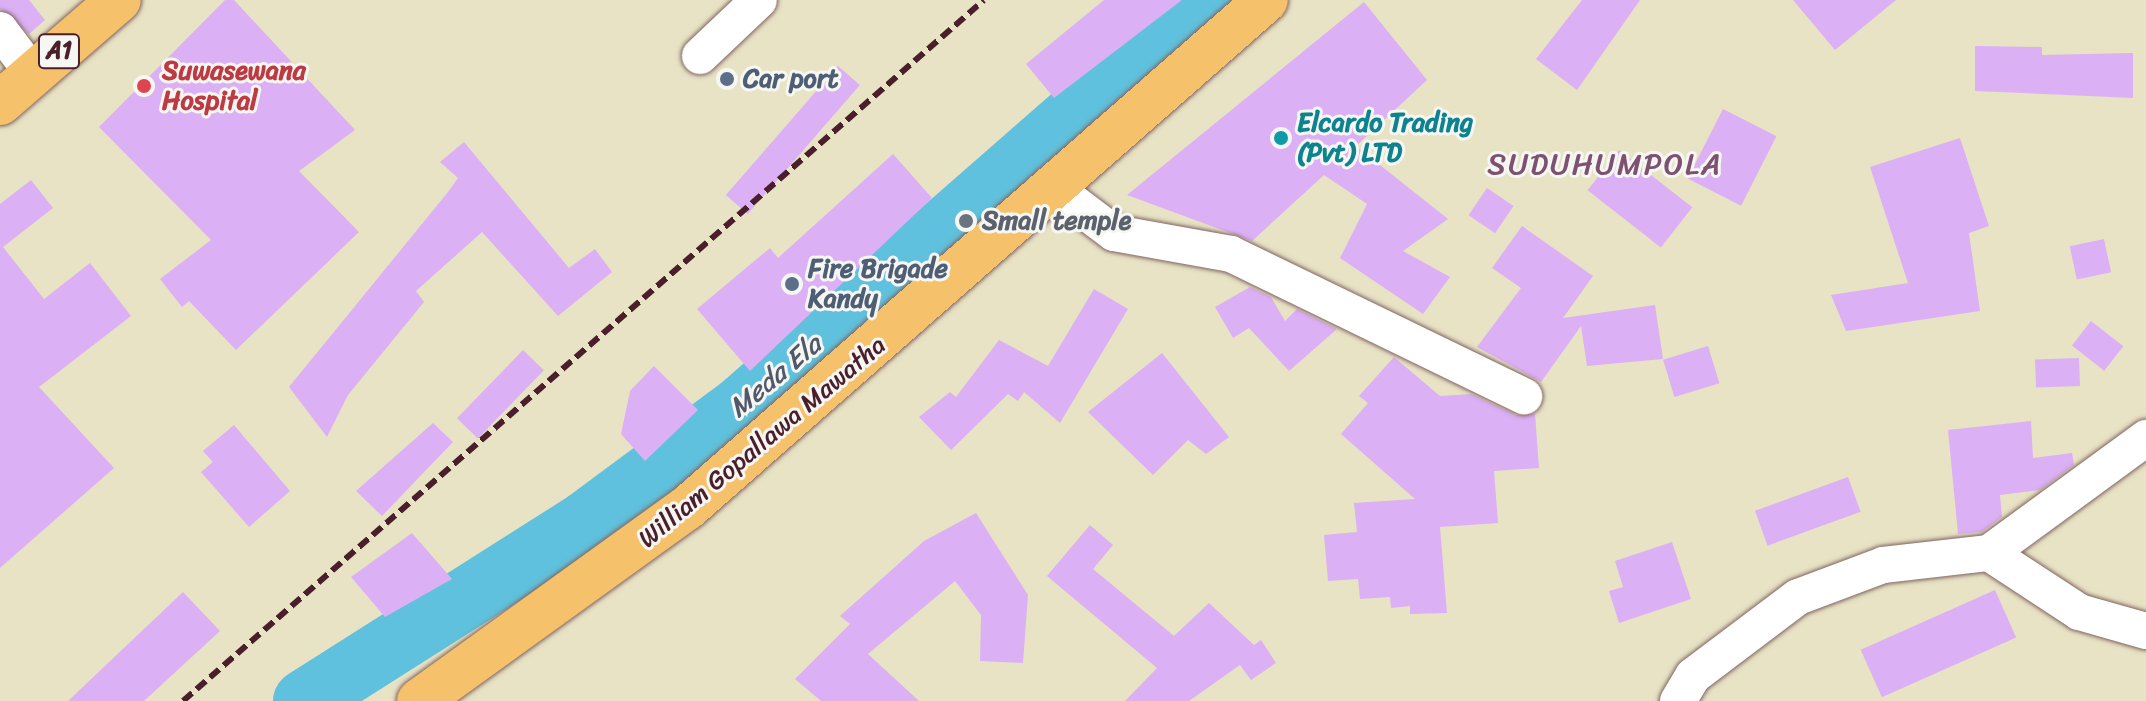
<!DOCTYPE html>
<style>
body{margin:0}
#map{position:relative;width:2146px;height:701px;overflow:hidden;background:#e8e3c5;font-family:Sriracha,sans-serif}
div>[style]{position:absolute}
[style*='--x']{left:calc(var(--x)*1px);top:calc(var(--y)*1px);width:calc(var(--w)*1px);rotate:calc(var(--a)*1deg)}
.river>*{height:62px;margin:-31px;padding:0 31px;transform-origin:31px;border-radius:31px;background:#5fc1dd}
.building>*{inset:0;background:#dbb0f4;transform-origin:0 0}
.roads{filter:drop-shadow(0 0 2px #816461) drop-shadow(0 0 2px #816461)}
.minor>*{height:36px;margin:-18px;padding:0 18px;transform-origin:18px;border-radius:18px;background:#fff}
.major>*{height:44px;margin:-22px;padding:0 22px;transform-origin:22px;border-radius:22px;background:#f5c16b}
.highway>*{height:44px;margin:-22px;padding:0 22px;transform-origin:22px;border-radius:22px;background:#f5c16b}
.rail>*{height:6px;margin-top:-3px;transform-origin:0;background:repeating-linear-gradient(90deg,#4a1f2b 0 12px,transparent 0 18px)}
.dots>*{width:22px;height:22px;translate:-50% -50%;box-sizing:border-box;border:4px solid #f6f6f2;border-radius:50%}
span{translate:-50% -50%;white-space:nowrap;text-align:center;line-height:1.15;-webkit-text-stroke:6px #f6f6f2;paint-order:stroke}
.shield-label span{padding:2px 6px;background:#f6f6f2;border:2px solid;border-radius:6px;-webkit-text-stroke-width:0}
.shield-label{font-size:24px;color:#4a1f2b;font-weight:700}
.health-label{font-size:26px;color:#be3a42;font-weight:700}
.left{translate:0 -50%;text-align:left}
.service-label{font-size:26px;color:#4e5e75;font-weight:700}
.culture-label{font-size:26px;color:#0d838f;font-weight:700}
.worship-label{font-size:26px;color:#5b616d;font-weight:700}
.street-label{font-size:26px;color:#4a1f2b}
.water-label{font-size:28px;color:#515869;font-style:italic}
.quarter-label{font-size:30px;color:#7d5271;letter-spacing:2px}
</style>
<div id="map">
<div class="river">
<i style="--x:304;--y:701;--w:334;--a:-32.4"></i>
<i style="--x:586;--y:522;--w:194;--a:-36.6"></i>
<i style="--x:742;--y:406;--w:617;--a:-41.19"></i>
</div>
<div class="building">
<i style="clip-path:polygon(0 0,29px 0,45px 20px,29px 34px,0 9px)"></i>
<i style="clip-path:polygon(225px 0,234px 0,355px 130px,299px 171px,359px 232px,236px 350px,189px 301px,182px 307px,160px 279px,211px 240px,99px 127px)"></i>
<i style="clip-path:polygon(1104px 0,1182px 0,1054px 98px,1026px 64px)"></i>
<i style="clip-path:polygon(1582px 0,1640px 0,1577px 90px,1536px 59px)"></i>
<i style="clip-path:polygon(1793px 0,1896px 0,1835px 50px)"></i>
<i style="clip-path:polygon(1364px 2px,1427px 80px,1356px 146px,1448px 219px,1403px 251px,1450px 277px,1423px 314px,1340px 258px,1367px 204px,1324px 175px,1252px 241px,1127px 195px)"></i>
<i style="clip-path:polygon(1975px 46px,2042px 47px,2042px 55px,2133px 53px,2133px 98px,1975px 91px)"></i>
<i style="left:838px;top:66px;width:29px;height:171px;rotate:41deg"></i>
<i style="left:1723px;top:109px;width:60px;height:78px;rotate:27deg"></i>
<i style="clip-path:polygon(1960px 138px,1989px 226px,1969px 233px,1980px 311px,1846px 331px,1831px 295px,1908px 283px,1870px 167px)"></i>
<i style="clip-path:polygon(464px 142px,569px 268px,595px 249px,612px 272px,558px 316px,482px 232px,416px 291px,424px 302px,348px 395px,327px 437px,289px 387px,448px 192px,458px 178px,440px 162px)"></i>
<i style="left:1619px;top:150px;width:93px;height:51px;rotate:38deg"></i>
<i style="clip-path:polygon(893px 154px,932px 198px,750px 371px,697px 309px,770px 248px,778px 258px)"></i>
<i style="clip-path:polygon(31px 180px,53px 208px,3px 247px,44px 299px,90px 263px,131px 316px,39px 387px,114px 468px,0 568px,0 204px)"></i>
<i style="left:1487px;top:188px;width:32px;height:33px;rotate:34deg"></i>
<i style="clip-path:polygon(1522px 226px,1593px 276px,1563px 318px,1655px 305px,1663px 359px,1587px 366px,1581px 326px,1541px 382px,1477px 347px,1521px 288px,1492px 268px)"></i>
<i style="left:2104px;top:239px;width:34px;height:35px;rotate:78deg"></i>
<i style="clip-path:polygon(1250px 287px,1271px 297px,1285px 321px,1297px 309px,1337px 329px,1289px 371px,1249px 328px,1233px 338px,1215px 307px)"></i>
<i style="clip-path:polygon(1094px 289px,1128px 309px,1060px 423px,1024px 392px,1018px 401px,1008px 394px,951px 450px,919px 417px,950px 392px,956px 397px,999px 340px,1048px 366px)"></i>
<i style="left:2091px;top:321px;width:41px;height:31px;rotate:38deg"></i>
<i style="left:1708px;top:346px;width:39px;height:47px;rotate:73deg"></i>
<i style="left:523px;top:350px;width:29px;height:95px;rotate:44deg"></i>
<i style="clip-path:polygon(1162px 353px,1229px 437px,1206px 454px,1188px 440px,1153px 475px,1088px 412px)"></i>
<i style="clip-path:polygon(1394px 357px,1440px 396px,1471px 394px,1516px 415px,1535px 414px,1539px 468px,1494px 471px,1498px 523px,1440px 527px,1447px 613px,1410px 614px,1410px 606px,1391px 608px,1390px 597px,1360px 599px,1358px 579px,1328px 581px,1324px 535px,1357px 532px,1354px 503px,1415px 499px,1341px 434px,1368px 403px,1359px 396px)"></i>
<i style="left:2079px;top:358px;width:28px;height:44px;rotate:88deg"></i>
<i style="clip-path:polygon(654px 366px,698px 410px,645px 461px,621px 434px,630px 391px)"></i>
<i style="clip-path:polygon(2031px 421px,2033px 458px,2072px 453px,2074px 465px,2040px 490px,2000px 495px,2002px 517px,1982px 532px,1958px 534px,1948px 430px)"></i>
<i style="clip-path:polygon(433px 423px,453px 442px,382px 516px,356px 491px)"></i>
<i style="clip-path:polygon(234px 425px,290px 491px,249px 527px,201px 472px,213px 462px,203px 451px)"></i>
<i style="left:1848px;top:477px;width:37px;height:99px;rotate:70deg"></i>
<i style="clip-path:polygon(976px 513px,1028px 595px,1023px 663px,980px 661px,981px 615px,955px 581px,868px 654px,919px 701px,821px 701px,795px 679px,850px 624px,840px 616px,924px 541px)"></i>
<i style="clip-path:polygon(1090px 525px,1113px 545px,1093px 569px,1174px 636px,1209px 603px,1254px 645px,1261px 640px,1276px 663px,1251px 680px,1240px 665px,1189px 701px,1125px 701px,1157px 668px,1047px 576px)"></i>
<i style="clip-path:polygon(412px 533px,452px 579px,385px 617px,351px 577px)"></i>
<i style="clip-path:polygon(1672px 542px,1691px 599px,1619px 623px,1609px 591px,1623px 587px,1615px 561px)"></i>
<i style="left:1995px;top:590px;width:52px;height:147px;rotate:66deg"></i>
<i style="clip-path:polygon(183px 592px,220px 631px,144px 701px,68px 701px)"></i>
</div>
<div class="roads">
<div class="minor">
<i style="--x:0;--y:30;--w:55;--a:53.1"></i>
<i style="--x:700;--y:56;--w:81;--a:-43.5"></i>
<i style="--x:1054;--y:188;--w:75;--a:36.9"></i>
<i style="--x:1114;--y:233;--w:119;--a:10.2"></i>
<i style="--x:1231;--y:254;--w:326;--a:25.9"></i>
<i style="--x:1989;--y:553;--w:108;--a:33.2"></i>
<i style="--x:2079;--y:612;--w:70;--a:15.8"></i>
<i style="--x:1678;--y:701;--w:29;--a:-59"></i>
<i style="--x:1693;--y:676;--w:131;--a:-37"></i>
<i style="--x:1798;--y:597;--w:91;--a:-20.6"></i>
<i style="--x:1883;--y:565;--w:107;--a:-6.5"></i>
<i style="--x:1989;--y:553;--w:195;--a:-36.2"></i>
</div>
<div class="major">
<i style="--x:419;--y:701;--w:330;--a:-35.8"></i>
<i style="--x:687;--y:508;--w:770;--a:-41.26"></i>
</div>
<div class="highway">
<i style="--x:0;--y:103;--w:157;--a:-40.9"></i>
</div>
</div>
<div class="rail">
<i style="--x:183;--y:701;--w:1064;--a:-41.19"></i>
</div>
<div class="dots">
<i style="left:727px;top:79px;background:#5c6f8a"></i>
<i style="left:144px;top:86px;background:#e0444e"></i>
<i style="left:1281px;top:138px;background:#0f9aa8"></i>
<i style="left:966px;top:221px;background:#6b7280"></i>
<i style="left:792px;top:284px;background:#5c6f8a"></i>
</div>
<div class="shield-label">
<span style="left:59px;top:51px">A1</span>
</div>
<div class="health-label">
<span class="left" style="left:162px;top:86px">Suwasewana<br>Hospital</span>
</div>
<div class="service-label">
<span class="left" style="left:743px;top:79px">Car port</span>
<span class="left" style="left:808px;top:284px">Fire Brigade<br>Kandy</span>
</div>
<div class="culture-label">
<span class="left" style="left:1297px;top:138px">Elcardo Trading<br>(Pvt) LTD</span>
</div>
<div class="worship-label">
<span class="left" style="left:982px;top:221px">Small temple</span>
</div>
<div class="street-label">
<span style="left:762px;top:442px;rotate:-40deg">William Gopallawa Mawatha</span>
</div>
<div class="water-label">
<span style="left:775px;top:376px;rotate:-40deg">Meda Ela</span>
</div>
<div class="quarter-label">
<span style="left:1605px;top:164px">SUDUHUMPOLA</span>
</div>
</div>
